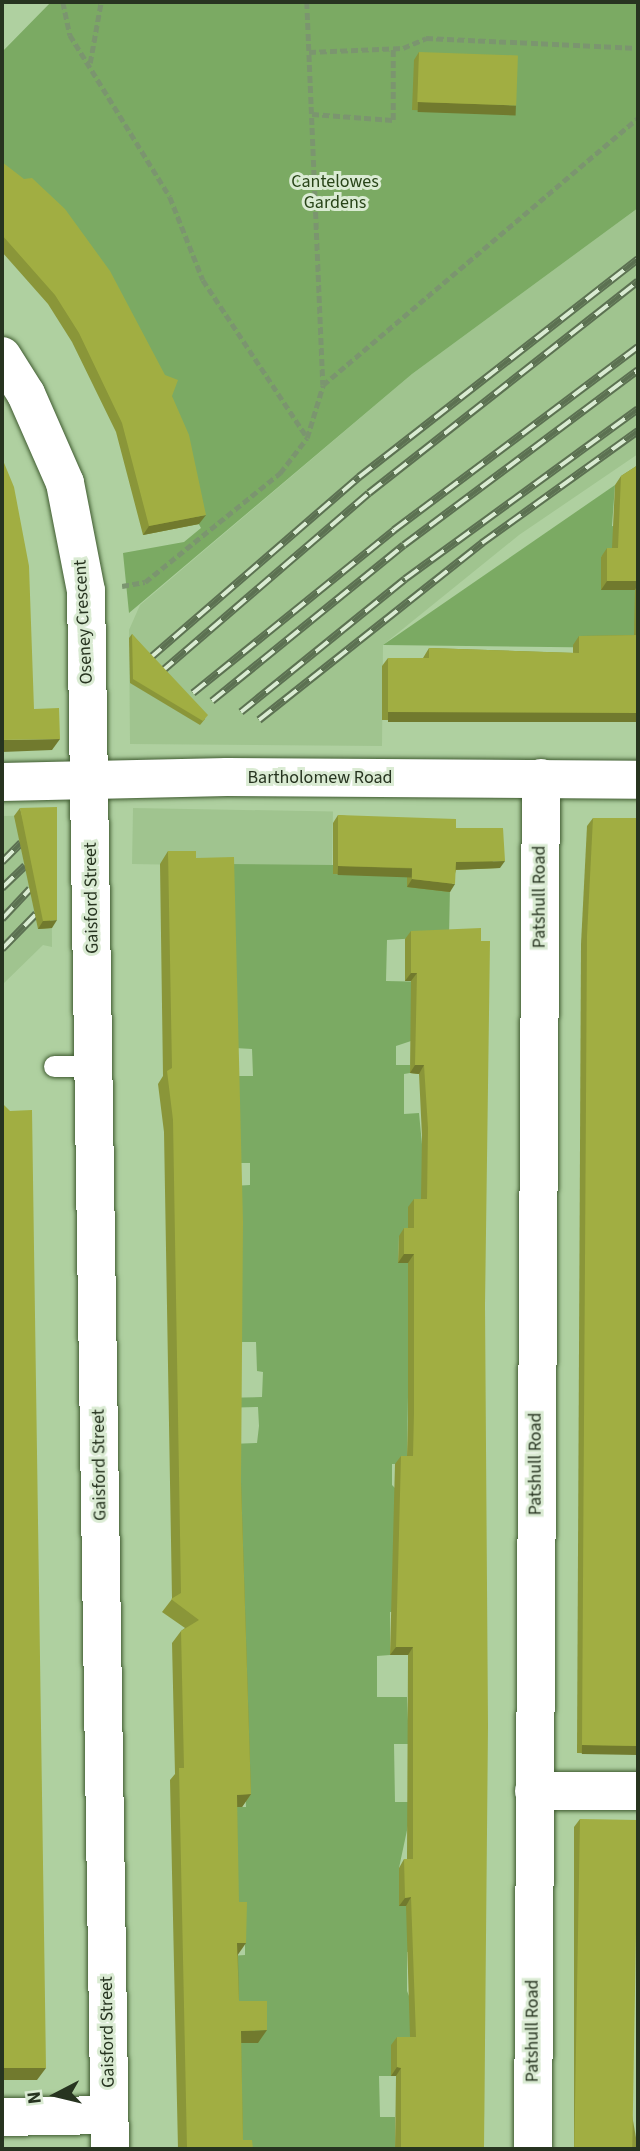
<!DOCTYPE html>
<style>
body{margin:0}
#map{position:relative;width:640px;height:2151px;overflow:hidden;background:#afd0a0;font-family:"Source Sans 3",sans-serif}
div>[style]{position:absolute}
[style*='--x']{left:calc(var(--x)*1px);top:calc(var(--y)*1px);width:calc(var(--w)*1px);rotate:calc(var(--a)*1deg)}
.built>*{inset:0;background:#a0c48f;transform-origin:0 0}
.green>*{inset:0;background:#7baa63}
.path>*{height:4.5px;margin-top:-2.25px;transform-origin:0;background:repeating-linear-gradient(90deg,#7b956f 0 7px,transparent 0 10.5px)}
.roads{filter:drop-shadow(0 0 2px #3f5b30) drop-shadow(0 0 2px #3f5b30)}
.lane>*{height:21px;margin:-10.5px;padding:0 10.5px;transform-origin:10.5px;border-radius:10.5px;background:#fff}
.street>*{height:38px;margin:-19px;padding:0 19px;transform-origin:19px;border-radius:19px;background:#fff}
.rail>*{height:8px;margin-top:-4px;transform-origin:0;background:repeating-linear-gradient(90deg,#daebd3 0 16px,#5c7152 0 32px);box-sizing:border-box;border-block:2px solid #5c7152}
.wall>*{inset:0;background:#8a9639}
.shaded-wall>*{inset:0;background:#717a2e;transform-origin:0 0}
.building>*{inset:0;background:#a1ae42;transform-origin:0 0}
span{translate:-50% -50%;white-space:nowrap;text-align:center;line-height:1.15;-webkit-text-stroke:6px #daebd3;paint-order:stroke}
.park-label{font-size:18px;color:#284418}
.street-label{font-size:18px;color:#273420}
.frame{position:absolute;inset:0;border:4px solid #273420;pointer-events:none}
.north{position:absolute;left:21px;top:2060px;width:70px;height:70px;-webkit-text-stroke:5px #daebd3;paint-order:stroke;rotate:263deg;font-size:19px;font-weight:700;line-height:28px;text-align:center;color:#273420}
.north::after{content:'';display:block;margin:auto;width:24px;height:32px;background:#273420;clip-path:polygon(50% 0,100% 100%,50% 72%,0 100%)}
</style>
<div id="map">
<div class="built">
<i style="clip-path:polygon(638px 208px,638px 454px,519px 535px,383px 645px,382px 746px,130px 744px,129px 630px,140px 605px,412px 374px)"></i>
<i style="left:133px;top:808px;width:200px;height:56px;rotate:1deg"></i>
<i style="clip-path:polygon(51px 815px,52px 947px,43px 945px,2px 985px,2px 816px)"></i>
</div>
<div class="green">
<i style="clip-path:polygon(51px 2px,638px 2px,638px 208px,412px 374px,129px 613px,123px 553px,184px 542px,201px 528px,2px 176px,2px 52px)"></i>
<i style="clip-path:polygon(615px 485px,612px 526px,638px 531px,601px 557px,601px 589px,638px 590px,633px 648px,383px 645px)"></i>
<i style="clip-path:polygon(225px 864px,333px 865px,333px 874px,407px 876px,407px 885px,450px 887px,449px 936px,387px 940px,386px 981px,431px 982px,411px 1041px,396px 1046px,396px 1065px,410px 1065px,410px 1073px,404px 1074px,404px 1114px,419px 1113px,428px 1207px,408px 1236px,399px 1236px,398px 1262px,410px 1263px,407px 1464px,392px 1464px,392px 1485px,397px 1490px,396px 1612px,390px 1612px,390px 1655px,377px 1656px,377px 1697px,407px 1697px,409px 1744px,394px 1744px,395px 1802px,410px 1802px,410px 1816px,399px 1868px,399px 1905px,422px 1905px,418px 1951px,407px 1952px,407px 1991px,429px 2046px,391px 2045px,391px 2076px,379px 2076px,380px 2117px,395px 2117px,395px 2149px,236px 2149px,229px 2043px,258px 2042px,230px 2014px,229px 1956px,245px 1955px,245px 1941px,235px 1941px,228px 1807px,246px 1807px,231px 1444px,257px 1443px,259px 1426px,258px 1407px,220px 1408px,219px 1398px,262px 1397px,263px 1372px,257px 1371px,256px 1342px,232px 1342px,232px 1186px,250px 1185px,250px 1163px,216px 1163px,227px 1076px,253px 1076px,252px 1049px,235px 1048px)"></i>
</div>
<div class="path">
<i style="--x:63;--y:2;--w:34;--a:78"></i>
<i style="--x:70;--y:35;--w:190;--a:58.3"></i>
<i style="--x:170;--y:197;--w:89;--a:68.3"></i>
<i style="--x:203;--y:280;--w:188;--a:56.5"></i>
<i style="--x:307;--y:2;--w:383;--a:87.6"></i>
<i style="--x:309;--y:52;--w:94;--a:-2.4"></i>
<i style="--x:403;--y:48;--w:25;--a:-23"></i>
<i style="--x:426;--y:38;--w:212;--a:2.7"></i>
<i style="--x:90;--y:63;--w:62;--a:-79.8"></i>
<i style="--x:312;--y:114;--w:81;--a:4.2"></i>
<i style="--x:393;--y:120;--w:72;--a:-90"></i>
<i style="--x:122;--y:586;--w:23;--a:-10"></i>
<i style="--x:145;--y:582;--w:174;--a:-38.9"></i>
<i style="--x:280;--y:473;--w:44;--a:-52.4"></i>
<i style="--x:307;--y:438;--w:55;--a:-73.2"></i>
<i style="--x:323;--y:385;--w:413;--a:-40.3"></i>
</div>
<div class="roads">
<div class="lane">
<i style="--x:54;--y:1066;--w:40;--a:0"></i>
</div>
<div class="street">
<i style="--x:2;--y:356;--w:45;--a:57.7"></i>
<i style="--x:26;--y:394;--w:97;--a:66.3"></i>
<i style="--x:65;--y:483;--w:110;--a:79"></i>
<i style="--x:86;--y:591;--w:1558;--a:89.12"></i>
<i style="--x:2;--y:782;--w:225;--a:-1.3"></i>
<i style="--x:227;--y:777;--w:411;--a:0.4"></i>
<i style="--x:534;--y:1791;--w:104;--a:0"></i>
<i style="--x:2;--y:2117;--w:107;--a:-1.1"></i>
<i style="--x:533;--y:2149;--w:1371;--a:-89.67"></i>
</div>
</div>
<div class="rail">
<i style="--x:149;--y:659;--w:278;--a:-40.9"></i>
<i style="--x:359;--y:477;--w:354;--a:-38"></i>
<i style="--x:161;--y:672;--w:274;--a:-40.7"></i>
<i style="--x:369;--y:493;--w:342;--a:-38.2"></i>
<i style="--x:193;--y:693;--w:259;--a:-39"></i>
<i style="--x:394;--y:530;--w:305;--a:-36.9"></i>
<i style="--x:212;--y:701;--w:247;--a:-39.1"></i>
<i style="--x:404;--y:545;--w:292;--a:-36.8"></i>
<i style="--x:241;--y:712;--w:211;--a:-39"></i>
<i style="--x:405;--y:579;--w:288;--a:-36.1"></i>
<i style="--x:259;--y:720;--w:285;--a:-38.4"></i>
<i style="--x:482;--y:543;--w:192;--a:-35.7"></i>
<i style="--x:2;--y:862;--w:27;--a:-45"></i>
<i style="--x:2;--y:888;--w:32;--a:-44"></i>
<i style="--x:2;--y:919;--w:41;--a:-47"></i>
<i style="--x:2;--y:949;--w:49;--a:-45.8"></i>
</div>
<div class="wall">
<i style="clip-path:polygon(419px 52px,511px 114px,412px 110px,414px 60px)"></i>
<i style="clip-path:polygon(2px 162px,172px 396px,199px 524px,143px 535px,116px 432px,72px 342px,48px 304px,2px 252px)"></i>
<i style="clip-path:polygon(638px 465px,638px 722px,382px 720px,382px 666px,388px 658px,423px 658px,429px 648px,573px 653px,573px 645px,579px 636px,634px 635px,635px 590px,601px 590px,601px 557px,607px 548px,612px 548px,615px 485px,621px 476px)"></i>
<i style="clip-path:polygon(132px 634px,205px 719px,200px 725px,130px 683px,129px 638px)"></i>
<i style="clip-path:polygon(20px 808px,52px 928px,38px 929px,14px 816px)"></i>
<i style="clip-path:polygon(338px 815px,456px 828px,500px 868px,456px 870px,450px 892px,407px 887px,407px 876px,333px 874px,333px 823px)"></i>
<i style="clip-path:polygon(593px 818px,638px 818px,638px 1754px,577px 1753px,581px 944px,587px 826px)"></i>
<i style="clip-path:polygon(168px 851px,241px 1482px,251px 1794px,242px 1807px,237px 1807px,238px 1955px,239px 2001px,258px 2043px,241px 2043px,243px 2140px,253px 2149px,178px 2149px,170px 1780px,175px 1774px,172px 1643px,181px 1631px,185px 1628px,162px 1612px,172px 1599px,164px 1132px,158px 1084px,163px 1076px,160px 864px)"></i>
<i style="clip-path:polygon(411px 931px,485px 1305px,484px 2149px,395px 2149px,396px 2076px,391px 2076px,391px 2045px,397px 2037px,410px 2037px,406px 1906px,399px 1906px,399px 1868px,404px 1859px,407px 1859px,408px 1655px,390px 1655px,395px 1464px,401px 1456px,407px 1456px,408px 1421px,408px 1263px,398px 1263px,399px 1236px,404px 1228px,408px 1228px,408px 1207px,414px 1199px,421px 1199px,422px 1136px,419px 1074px,410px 1073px,411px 981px,405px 981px,405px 939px)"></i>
<i style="clip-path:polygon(2px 1103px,37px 2080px,2px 2080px)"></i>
<i style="clip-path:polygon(580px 1819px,638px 2149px,574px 2149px,574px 1827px)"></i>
</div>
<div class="shaded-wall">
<i style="left:418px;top:102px;width:98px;height:10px;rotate:2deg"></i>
<i style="clip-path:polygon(206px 515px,199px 524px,143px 535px,149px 526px)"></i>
<i style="clip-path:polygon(607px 581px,638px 581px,638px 584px,635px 590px,601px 590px)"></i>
<i style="left:388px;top:712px;width:250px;height:10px"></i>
<i style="clip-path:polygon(60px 739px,52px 750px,2px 752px,2px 740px)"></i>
<i style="clip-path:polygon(505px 861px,500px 868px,450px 870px,456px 862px)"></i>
<i style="left:338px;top:866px;width:74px;height:9px;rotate:2deg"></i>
<i style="clip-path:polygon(412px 879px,455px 884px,450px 892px,407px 887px)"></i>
<i style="clip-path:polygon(57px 920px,52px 928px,38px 929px,43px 921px)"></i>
<i style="clip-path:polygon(411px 973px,417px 973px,411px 981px,405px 981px)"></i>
<i style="clip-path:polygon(415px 1065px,424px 1065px,419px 1074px,410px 1073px)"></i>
<i style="clip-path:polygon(404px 1254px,414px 1254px,408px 1263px,398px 1263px)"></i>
<i style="clip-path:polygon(396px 1647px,413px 1647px,408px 1655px,390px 1655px)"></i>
<i style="left:582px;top:1745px;width:56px;height:9px;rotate:1deg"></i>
<i style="clip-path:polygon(251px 1794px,242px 1807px,228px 1807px,237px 1795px)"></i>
<i style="clip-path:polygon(411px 1897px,406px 1906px,399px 1906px,405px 1898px)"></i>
<i style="clip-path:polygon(237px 1943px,246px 1943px,237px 1956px)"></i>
<i style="clip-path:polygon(267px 2030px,258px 2043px,232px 2043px,241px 2031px)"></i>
<i style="clip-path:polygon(397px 2067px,401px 2068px,396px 2076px,391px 2076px)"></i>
<i style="clip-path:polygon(4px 2068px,46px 2068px,37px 2080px,2px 2080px,2px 2071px)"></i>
</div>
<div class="building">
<i style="left:419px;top:52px;width:99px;height:50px;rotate:2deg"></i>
<i style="clip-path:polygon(2px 162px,24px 179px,32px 178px,65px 209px,110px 271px,165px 375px,178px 380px,172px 396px,189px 435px,206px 515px,149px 526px,122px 423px,79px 333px,55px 295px,2px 235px)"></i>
<i style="clip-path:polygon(2px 458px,14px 487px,29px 566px,34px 709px,59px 708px,60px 739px,2px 740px)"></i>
<i style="clip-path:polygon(638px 465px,638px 581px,607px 581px,607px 548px,618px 548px,621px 476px)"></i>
<i style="clip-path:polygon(132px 634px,208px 715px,203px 721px,133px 679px)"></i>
<i style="clip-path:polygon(638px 635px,638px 713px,388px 712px,388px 658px,429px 658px,429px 648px,579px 653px,579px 636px)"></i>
<i style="clip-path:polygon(57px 807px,57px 920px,43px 921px,20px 808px)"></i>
<i style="clip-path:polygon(338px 815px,456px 819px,456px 828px,503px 828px,505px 861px,456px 862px,455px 884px,412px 879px,412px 868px,338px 866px)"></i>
<i style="clip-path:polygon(593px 818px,638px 818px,638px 1746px,582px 1745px,587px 936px)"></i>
<i style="clip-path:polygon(168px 851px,196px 851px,196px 858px,234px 857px,243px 1222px,241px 1482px,251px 1794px,237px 1795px,239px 1902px,247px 1902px,246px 1943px,237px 1943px,239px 2001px,267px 2001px,267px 2030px,241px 2031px,243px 2140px,252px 2140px,253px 2149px,187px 2149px,179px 1768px,184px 1768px,181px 1631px,199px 1620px,171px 1599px,181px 1593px,173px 1120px,167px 1071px,172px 1068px)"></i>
<i style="clip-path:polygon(481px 928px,481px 941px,490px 941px,485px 1305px,488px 1726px,484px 2149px,401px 2149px,401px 2068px,397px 2067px,397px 2037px,416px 2037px,411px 1897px,405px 1898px,404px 1859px,413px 1859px,413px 1647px,396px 1647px,401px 1456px,413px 1456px,414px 1412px,414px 1254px,404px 1254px,404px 1228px,414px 1228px,414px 1199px,427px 1199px,428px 1128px,424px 1065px,415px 1065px,417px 973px,411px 973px,411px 931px)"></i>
<i style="clip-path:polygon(2px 1103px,10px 1111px,32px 1110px,46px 2068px,4px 2068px,3px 2047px,2px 2047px)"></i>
<i style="left:580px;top:1819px;width:58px;height:330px;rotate:1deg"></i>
</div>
<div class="park-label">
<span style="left:335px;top:193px">Cantelowes<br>Gardens</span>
</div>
<div class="street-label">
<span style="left:84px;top:622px;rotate:-93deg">Oseney Crescent</span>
<span style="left:320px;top:778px">Bartholomew Road</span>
<span style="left:540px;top:897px;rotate:-90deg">Patshull Road</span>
<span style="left:92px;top:898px;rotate:-91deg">Gaisford Street</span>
<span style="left:536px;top:1464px;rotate:-90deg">Patshull Road</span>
<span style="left:100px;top:1465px;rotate:-91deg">Gaisford Street</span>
<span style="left:533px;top:2031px;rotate:-90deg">Patshull Road</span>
<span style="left:108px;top:2032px;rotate:-91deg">Gaisford Street</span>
</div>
<div class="frame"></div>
<div class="north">N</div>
</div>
